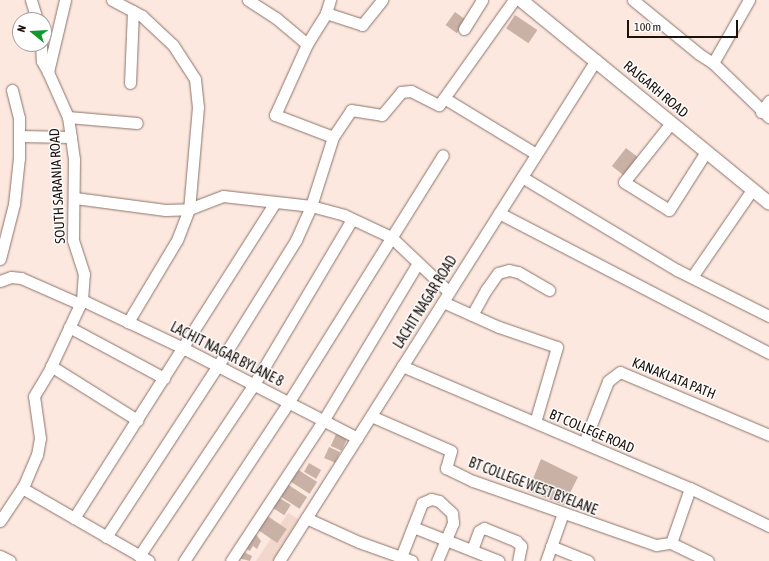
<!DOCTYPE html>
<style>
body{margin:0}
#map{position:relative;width:769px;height:561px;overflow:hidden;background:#fde8df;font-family:"Asap Condensed",sans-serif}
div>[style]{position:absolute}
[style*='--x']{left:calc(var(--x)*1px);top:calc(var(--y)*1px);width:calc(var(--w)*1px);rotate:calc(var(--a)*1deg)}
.built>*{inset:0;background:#f2d8cc}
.building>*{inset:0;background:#cab1a6;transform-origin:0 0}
.roads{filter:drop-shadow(0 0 1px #8b746a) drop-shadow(0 0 1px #8b746a)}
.minor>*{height:11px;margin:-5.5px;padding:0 5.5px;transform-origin:5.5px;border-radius:5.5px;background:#fff}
.major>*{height:13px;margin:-6.5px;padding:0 6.5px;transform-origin:6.5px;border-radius:6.5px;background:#fff}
span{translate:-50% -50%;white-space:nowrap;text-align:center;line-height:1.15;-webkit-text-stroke:3px #fff;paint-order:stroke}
.street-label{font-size:14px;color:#1b120e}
.north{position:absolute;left:12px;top:12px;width:40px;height:40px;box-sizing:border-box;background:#fff;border:1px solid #a4a09f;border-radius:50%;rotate:288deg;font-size:11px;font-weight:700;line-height:16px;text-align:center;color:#1b120e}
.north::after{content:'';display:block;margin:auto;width:14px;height:18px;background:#0f982e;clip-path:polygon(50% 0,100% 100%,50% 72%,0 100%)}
.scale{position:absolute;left:627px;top:20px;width:111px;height:18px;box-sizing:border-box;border:2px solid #1b120e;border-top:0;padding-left:5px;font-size:12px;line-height:14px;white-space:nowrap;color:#1b120e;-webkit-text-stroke:3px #fff;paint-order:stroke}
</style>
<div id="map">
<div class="built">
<i style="clip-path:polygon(288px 513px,300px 520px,274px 561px,256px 561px)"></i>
</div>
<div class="building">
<i style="left:455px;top:12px;width:14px;height:16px;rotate:36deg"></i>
<i style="left:515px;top:15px;width:27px;height:16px;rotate:34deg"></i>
<i style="left:626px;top:148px;width:16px;height:23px;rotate:38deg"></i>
<i style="left:336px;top:434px;width:12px;height:13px;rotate:24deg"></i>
<i style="left:329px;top:447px;width:12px;height:12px;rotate:24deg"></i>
<i style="clip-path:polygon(541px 459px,578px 477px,564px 505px,528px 491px)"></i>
<i style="left:309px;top:463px;width:14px;height:10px;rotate:30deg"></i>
<i style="left:297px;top:469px;width:24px;height:14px;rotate:33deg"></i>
<i style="left:287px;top:484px;width:24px;height:14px;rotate:33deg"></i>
<i style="left:278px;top:497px;width:15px;height:12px;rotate:32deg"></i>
<i style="left:266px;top:515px;width:25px;height:17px;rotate:34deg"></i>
<i style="clip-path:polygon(255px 533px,261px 541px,257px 549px,253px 546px,250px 551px,245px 548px)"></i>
<i style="clip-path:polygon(242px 551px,252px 556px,250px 561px,238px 558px)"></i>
</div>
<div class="roads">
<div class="minor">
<i style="--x:31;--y:0;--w:21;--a:73"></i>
<i style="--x:112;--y:0;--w:34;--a:28"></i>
<i style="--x:142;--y:16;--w:42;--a:43.1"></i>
<i style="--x:173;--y:45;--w:40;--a:57.1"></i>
<i style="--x:195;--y:79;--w:28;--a:84"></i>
<i style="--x:198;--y:107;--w:102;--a:95"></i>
<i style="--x:189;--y:209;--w:33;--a:111"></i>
<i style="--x:177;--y:240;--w:96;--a:120.9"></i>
<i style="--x:248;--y:0;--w:33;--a:33"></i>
<i style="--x:276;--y:18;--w:40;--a:40"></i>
<i style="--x:633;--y:0;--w:85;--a:39.3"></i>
<i style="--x:699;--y:54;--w:17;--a:33"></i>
<i style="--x:713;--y:63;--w:78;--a:44"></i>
<i style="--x:326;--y:13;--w:14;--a:-73"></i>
<i style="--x:464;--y:29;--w:34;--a:-58"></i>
<i style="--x:41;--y:44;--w:17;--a:87"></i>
<i style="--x:42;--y:61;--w:13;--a:61"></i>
<i style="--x:713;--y:63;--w:73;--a:-60.3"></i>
<i style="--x:130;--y:83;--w:72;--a:-87.6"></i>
<i style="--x:444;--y:98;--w:108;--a:31.3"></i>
<i style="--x:761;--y:112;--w:14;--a:-54"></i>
<i style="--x:68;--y:117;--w:69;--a:5"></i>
<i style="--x:671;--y:123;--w:75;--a:128.5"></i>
<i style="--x:624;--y:182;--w:53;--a:31.9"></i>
<i style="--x:669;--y:210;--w:69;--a:-57.5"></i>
<i style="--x:20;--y:136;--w:51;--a:1.1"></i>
<i style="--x:333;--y:137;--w:32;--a:-56"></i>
<i style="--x:351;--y:110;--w:31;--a:9"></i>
<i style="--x:382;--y:115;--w:30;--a:-50"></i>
<i style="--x:401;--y:92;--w:10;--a:-6"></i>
<i style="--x:411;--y:91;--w:31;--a:27"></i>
<i style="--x:439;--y:105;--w:129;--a:-54.5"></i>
<i style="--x:522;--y:177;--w:181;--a:31"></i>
<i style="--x:677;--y:270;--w:103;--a:26.6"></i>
<i style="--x:75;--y:198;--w:91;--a:7.6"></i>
<i style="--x:165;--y:210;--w:24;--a:-2"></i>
<i style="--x:189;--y:209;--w:36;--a:-21"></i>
<i style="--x:223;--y:196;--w:89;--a:6.5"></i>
<i style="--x:311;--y:206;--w:72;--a:-72.3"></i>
<i style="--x:333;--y:137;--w:62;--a:-159.2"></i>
<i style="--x:275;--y:115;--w:78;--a:-65.7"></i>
<i style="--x:307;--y:44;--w:36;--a:-58"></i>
<i style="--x:326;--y:13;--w:38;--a:18"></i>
<i style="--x:362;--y:25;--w:32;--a:-51"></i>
<i style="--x:499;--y:213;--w:304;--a:27.4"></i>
<i style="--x:0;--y:259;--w:57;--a:-75.7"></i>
<i style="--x:14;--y:204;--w:46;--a:-83.8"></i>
<i style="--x:19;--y:158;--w:40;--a:-90"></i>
<i style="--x:19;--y:118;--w:29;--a:-104"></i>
<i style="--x:692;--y:277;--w:106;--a:-55.4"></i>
<i style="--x:0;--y:281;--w:12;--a:-20"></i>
<i style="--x:11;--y:277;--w:10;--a:6"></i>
<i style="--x:21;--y:278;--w:64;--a:23.8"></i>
<i style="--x:82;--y:300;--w:112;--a:25.4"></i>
<i style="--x:183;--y:348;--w:196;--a:27.3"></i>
<i style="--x:443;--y:302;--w:61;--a:24.1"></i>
<i style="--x:499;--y:327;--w:61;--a:19"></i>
<i style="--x:557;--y:347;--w:78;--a:106.3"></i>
<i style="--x:472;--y:315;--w:29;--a:-61"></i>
<i style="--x:486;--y:290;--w:21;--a:-55"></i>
<i style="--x:498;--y:273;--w:11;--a:-15"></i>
<i style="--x:509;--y:270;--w:9;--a:13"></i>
<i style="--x:518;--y:272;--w:36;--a:30"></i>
<i style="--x:69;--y:327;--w:108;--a:28.2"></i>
<i style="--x:51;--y:366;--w:102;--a:32.1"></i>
<i style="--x:402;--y:366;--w:313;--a:23"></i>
<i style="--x:690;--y:488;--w:88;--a:25.7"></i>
<i style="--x:371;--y:416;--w:87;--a:23.6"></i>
<i style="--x:451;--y:451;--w:18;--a:106"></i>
<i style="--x:446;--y:468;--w:30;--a:26"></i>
<i style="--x:473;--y:481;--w:194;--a:19.3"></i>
<i style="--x:656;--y:545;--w:15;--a:-8"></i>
<i style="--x:671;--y:543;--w:41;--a:25.9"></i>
<i style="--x:584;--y:443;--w:66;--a:-68.8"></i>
<i style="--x:608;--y:381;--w:15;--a:-37"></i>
<i style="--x:620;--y:372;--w:162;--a:22.9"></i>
<i style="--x:22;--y:488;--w:146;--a:29.9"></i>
<i style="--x:74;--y:518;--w:374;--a:-57.5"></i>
<i style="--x:306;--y:518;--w:58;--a:24.4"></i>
<i style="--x:359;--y:542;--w:56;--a:19.7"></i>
<i style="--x:0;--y:521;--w:43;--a:-56.3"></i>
<i style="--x:24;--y:485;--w:33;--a:-67"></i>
<i style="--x:37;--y:455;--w:17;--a:-80"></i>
<i style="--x:40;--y:438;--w:42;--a:-98.1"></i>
<i style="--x:34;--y:396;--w:27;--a:-59"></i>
<i style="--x:48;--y:373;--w:81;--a:-65"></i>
<i style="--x:82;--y:300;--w:26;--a:-86"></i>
<i style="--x:84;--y:274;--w:36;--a:-108"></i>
<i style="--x:73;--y:240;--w:81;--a:-89.3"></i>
<i style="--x:74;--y:159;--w:42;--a:-98.1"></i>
<i style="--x:68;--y:117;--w:49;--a:-114"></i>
<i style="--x:48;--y:72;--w:74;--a:-76.7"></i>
<i style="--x:413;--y:527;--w:92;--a:21.6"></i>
<i style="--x:106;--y:537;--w:203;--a:-56.9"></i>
<i style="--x:217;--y:367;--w:150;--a:-58.1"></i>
<i style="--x:296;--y:240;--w:37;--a:-66"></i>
<i style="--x:311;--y:206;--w:34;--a:15"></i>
<i style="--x:344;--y:215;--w:52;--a:25.1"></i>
<i style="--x:391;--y:237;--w:80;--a:43.5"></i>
<i style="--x:671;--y:543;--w:58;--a:-70.9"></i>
<i style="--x:551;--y:546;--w:40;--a:22"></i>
<i style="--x:472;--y:550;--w:20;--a:-70"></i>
<i style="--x:479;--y:531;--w:6;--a:-31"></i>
<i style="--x:484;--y:528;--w:35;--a:22"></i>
<i style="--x:516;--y:541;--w:7;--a:45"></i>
<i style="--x:521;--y:546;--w:15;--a:101"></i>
<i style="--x:0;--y:556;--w:11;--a:27"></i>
<i style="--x:139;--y:556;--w:205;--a:-56.2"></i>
<i style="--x:253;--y:386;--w:194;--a:-59.3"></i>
<i style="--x:401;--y:557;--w:58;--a:-68.7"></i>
<i style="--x:422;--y:503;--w:10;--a:-24"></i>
<i style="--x:431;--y:499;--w:8;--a:14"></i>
<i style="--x:439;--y:501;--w:18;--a:43"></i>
<i style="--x:452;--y:513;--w:10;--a:84"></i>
<i style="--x:453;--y:523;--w:41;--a:112.8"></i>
<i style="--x:184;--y:561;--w:189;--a:-56.6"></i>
<i style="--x:288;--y:403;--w:292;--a:-58"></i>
<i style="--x:231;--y:561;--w:168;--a:-56.7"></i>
<i style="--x:323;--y:421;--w:184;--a:-59"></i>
<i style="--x:279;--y:561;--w:593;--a:-57.68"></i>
<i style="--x:546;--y:561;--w:51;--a:-70.5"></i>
</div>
<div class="major">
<i style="--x:521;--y:0;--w:320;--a:39.3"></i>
</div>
</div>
<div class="street-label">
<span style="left:656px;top:89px;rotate:40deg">RAJGARH ROAD</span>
<span style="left:57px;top:186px;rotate:-93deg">SOUTH SARANIA ROAD</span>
<span style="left:425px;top:302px;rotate:-58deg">LACHIT NAGAR ROAD</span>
<span style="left:227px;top:354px;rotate:27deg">LACHIT NAGAR BYLANE 8</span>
<span style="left:674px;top:378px;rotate:22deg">KANAKLATA PATH</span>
<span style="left:592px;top:431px;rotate:23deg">BT COLLEGE ROAD</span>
<span style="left:533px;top:486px;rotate:21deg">BT COLLEGE WEST BYELANE</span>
</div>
<div class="north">N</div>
<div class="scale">100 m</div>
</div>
